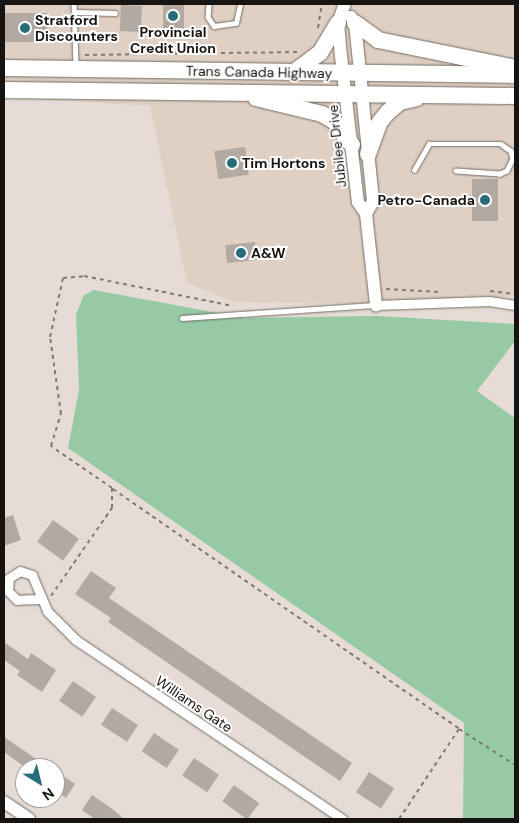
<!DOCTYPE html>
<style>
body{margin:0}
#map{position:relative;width:519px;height:823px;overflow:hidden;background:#e6dcd5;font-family:"DM Sans",sans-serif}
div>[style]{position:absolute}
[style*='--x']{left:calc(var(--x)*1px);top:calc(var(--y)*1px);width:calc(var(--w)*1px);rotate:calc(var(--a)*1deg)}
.built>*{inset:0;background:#e0d0c3}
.green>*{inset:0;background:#95caa5}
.building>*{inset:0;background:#b2a9a2;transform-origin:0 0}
.path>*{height:2px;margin-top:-1px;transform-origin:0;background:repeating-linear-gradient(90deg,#807974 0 4px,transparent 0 8px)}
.roads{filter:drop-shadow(0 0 1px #756d66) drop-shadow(0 0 1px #756d66)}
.lane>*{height:4.5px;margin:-2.25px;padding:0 2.25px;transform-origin:2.25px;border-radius:2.25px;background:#fff}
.street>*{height:9px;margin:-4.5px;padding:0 4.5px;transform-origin:4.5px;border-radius:4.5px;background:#fff}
.secondary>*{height:12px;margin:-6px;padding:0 6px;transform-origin:6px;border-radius:6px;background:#fff}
.highway>*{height:16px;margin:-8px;padding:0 8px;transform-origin:8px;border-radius:8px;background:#fff}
.dots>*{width:14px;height:14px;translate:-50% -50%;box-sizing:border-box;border:2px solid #fff;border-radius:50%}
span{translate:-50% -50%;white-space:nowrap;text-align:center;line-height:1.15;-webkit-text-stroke:4px #fff;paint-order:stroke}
.poi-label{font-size:14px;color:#161310;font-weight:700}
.left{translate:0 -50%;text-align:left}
.right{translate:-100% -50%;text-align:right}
.street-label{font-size:14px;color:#161310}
.frame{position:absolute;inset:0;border:5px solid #161310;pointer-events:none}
.north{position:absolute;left:15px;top:758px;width:50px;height:50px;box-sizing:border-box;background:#fff;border:1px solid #a2a19f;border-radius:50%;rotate:144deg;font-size:14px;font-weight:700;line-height:20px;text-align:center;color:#161310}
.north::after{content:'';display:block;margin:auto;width:18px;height:22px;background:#266c7b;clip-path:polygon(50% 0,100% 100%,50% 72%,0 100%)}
</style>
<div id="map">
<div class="built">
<i style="clip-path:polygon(4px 4px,515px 4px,515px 296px,352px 304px,235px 302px,187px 283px,150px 106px,4px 97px)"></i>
</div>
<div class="green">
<i style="clip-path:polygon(94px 290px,245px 318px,378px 316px,515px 324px,515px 341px,477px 391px,515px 418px,515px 819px,463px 819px,464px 723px,68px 448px,79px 390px,76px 314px,84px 295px)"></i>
</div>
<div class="building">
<i style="left:163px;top:4px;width:21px;height:24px"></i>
<i style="left:121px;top:5px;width:21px;height:26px;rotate:3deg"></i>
<i style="left:4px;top:13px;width:43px;height:29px"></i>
<i style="left:245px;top:147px;width:28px;height:31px;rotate:82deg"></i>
<i style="left:498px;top:179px;width:42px;height:26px;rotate:90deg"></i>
<i style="left:255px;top:242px;width:18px;height:30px;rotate:84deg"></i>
<i style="clip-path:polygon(13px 515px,21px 540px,4px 546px,4px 518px)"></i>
<i style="left:53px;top:520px;width:32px;height:27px;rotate:36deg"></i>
<i style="clip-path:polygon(91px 571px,116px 588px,109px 598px,352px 763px,340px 781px,108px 622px,111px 618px,75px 594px)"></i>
<i style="clip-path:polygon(4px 642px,28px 659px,31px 653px,56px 670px,42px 692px,17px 675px,20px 671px,4px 660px)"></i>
<i style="left:73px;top:681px;width:28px;height:24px;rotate:35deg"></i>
<i style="left:112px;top:708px;width:31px;height:20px;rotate:33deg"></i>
<i style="left:154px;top:733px;width:30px;height:22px;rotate:34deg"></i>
<i style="clip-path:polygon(4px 737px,26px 752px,49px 768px,26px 768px,4px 752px)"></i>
<i style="left:194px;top:758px;width:30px;height:21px;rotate:34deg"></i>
<i style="clip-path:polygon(55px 770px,75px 784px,66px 798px,55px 790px)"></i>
<i style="left:369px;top:772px;width:30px;height:24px;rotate:33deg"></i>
<i style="left:234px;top:785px;width:31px;height:20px;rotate:36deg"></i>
<i style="clip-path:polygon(92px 795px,111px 808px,124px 819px,95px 819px,82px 810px)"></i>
</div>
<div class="path">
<i style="--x:318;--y:28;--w:24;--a:-81"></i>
<i style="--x:85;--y:55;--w:213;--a:-0.8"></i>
<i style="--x:386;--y:289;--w:55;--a:3.1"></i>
<i style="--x:490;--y:291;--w:25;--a:7"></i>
<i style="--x:113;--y:489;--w:421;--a:34.7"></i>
<i style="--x:459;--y:729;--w:108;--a:123.7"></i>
<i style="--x:51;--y:596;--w:107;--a:-55.3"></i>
<i style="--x:112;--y:508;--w:20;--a:-90"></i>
<i style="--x:112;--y:488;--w:74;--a:-145.5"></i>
<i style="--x:51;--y:446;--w:34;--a:-73"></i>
<i style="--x:61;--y:414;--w:78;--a:-98.1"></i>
<i style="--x:50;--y:337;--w:60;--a:-77.6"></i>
<i style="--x:63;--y:278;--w:21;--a:-5"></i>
<i style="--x:84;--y:276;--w:152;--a:11.4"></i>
<i style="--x:459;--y:729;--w:67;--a:32.7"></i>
</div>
<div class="roads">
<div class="lane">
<i style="--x:74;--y:4;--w:61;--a:88.1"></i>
<i style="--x:209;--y:4;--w:13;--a:94"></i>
<i style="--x:208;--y:17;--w:11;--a:56"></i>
<i style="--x:214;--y:26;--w:22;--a:-8"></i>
<i style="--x:236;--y:23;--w:19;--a:-78"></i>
<i style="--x:75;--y:12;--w:40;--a:1.4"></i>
<i style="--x:414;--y:170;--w:30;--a:-60"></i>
<i style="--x:429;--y:144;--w:72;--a:0"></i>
<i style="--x:501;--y:144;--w:12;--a:35"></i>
<i style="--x:511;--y:151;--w:8;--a:76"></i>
<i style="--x:513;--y:159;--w:13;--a:117"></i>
<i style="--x:507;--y:171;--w:8;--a:157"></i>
<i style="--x:500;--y:174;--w:44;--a:-176.1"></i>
<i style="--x:182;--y:318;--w:192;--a:-3.9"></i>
</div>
<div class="street">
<i style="--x:376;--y:305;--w:113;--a:-2"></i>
<i style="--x:489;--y:301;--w:26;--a:9"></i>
<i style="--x:41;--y:599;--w:24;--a:178"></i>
<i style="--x:17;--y:600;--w:13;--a:-135"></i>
<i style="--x:8;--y:591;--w:13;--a:-86"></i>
<i style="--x:9;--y:578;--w:13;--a:-32"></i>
<i style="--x:20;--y:571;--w:13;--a:18"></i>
<i style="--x:32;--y:575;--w:39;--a:67"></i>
<i style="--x:47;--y:611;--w:41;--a:45"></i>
<i style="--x:76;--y:640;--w:321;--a:33.9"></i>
</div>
<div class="secondary">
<i style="--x:344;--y:6;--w:18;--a:109"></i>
<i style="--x:338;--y:23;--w:33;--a:85"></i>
<i style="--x:341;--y:56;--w:147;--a:83.4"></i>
<i style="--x:358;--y:202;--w:14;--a:56"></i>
<i style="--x:366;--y:214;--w:92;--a:83.7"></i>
<i style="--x:351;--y:17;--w:7;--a:56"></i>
<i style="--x:355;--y:23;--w:179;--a:84.2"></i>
<i style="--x:373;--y:201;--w:15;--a:118"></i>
<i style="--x:4;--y:802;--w:30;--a:34"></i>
</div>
<div class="highway">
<i style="--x:355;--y:23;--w:29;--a:36"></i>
<i style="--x:378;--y:40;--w:136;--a:11.5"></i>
<i style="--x:4;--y:68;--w:511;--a:0.78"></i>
<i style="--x:293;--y:73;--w:34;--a:-37"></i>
<i style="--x:320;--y:53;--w:35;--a:-59"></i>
<i style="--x:4;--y:90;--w:511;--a:0.67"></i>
<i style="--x:256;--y:98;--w:68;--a:13.6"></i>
<i style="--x:322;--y:114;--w:14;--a:30"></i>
<i style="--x:334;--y:121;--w:30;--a:53"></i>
<i style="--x:368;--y:154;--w:33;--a:-70"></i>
<i style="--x:379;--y:123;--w:14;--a:-51"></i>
<i style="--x:388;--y:112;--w:16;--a:-40"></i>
<i style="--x:400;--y:102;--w:17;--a:-13"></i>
</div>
</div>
<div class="dots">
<i style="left:173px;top:16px;background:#266c7b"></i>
<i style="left:25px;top:28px;background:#266c7b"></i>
<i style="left:232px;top:163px;background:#266c7b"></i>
<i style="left:485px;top:200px;background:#266c7b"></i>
<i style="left:241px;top:253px;background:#266c7b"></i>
</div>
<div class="poi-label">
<span class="left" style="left:35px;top:28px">Stratford<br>Discounters</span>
<span style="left:173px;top:40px">Provincial<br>Credit Union</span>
<span class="left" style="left:242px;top:163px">Tim Hortons</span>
<span class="right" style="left:475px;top:200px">Petro-Canada</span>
<span class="left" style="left:251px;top:253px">A&amp;W</span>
</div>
<div class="street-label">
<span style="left:259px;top:72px;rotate:1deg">Trans Canada Highway</span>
<span style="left:337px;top:146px;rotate:-96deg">Jubilee Drive</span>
<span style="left:194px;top:704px;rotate:34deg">Williams Gate</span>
</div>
<div class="frame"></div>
<div class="north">N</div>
</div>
